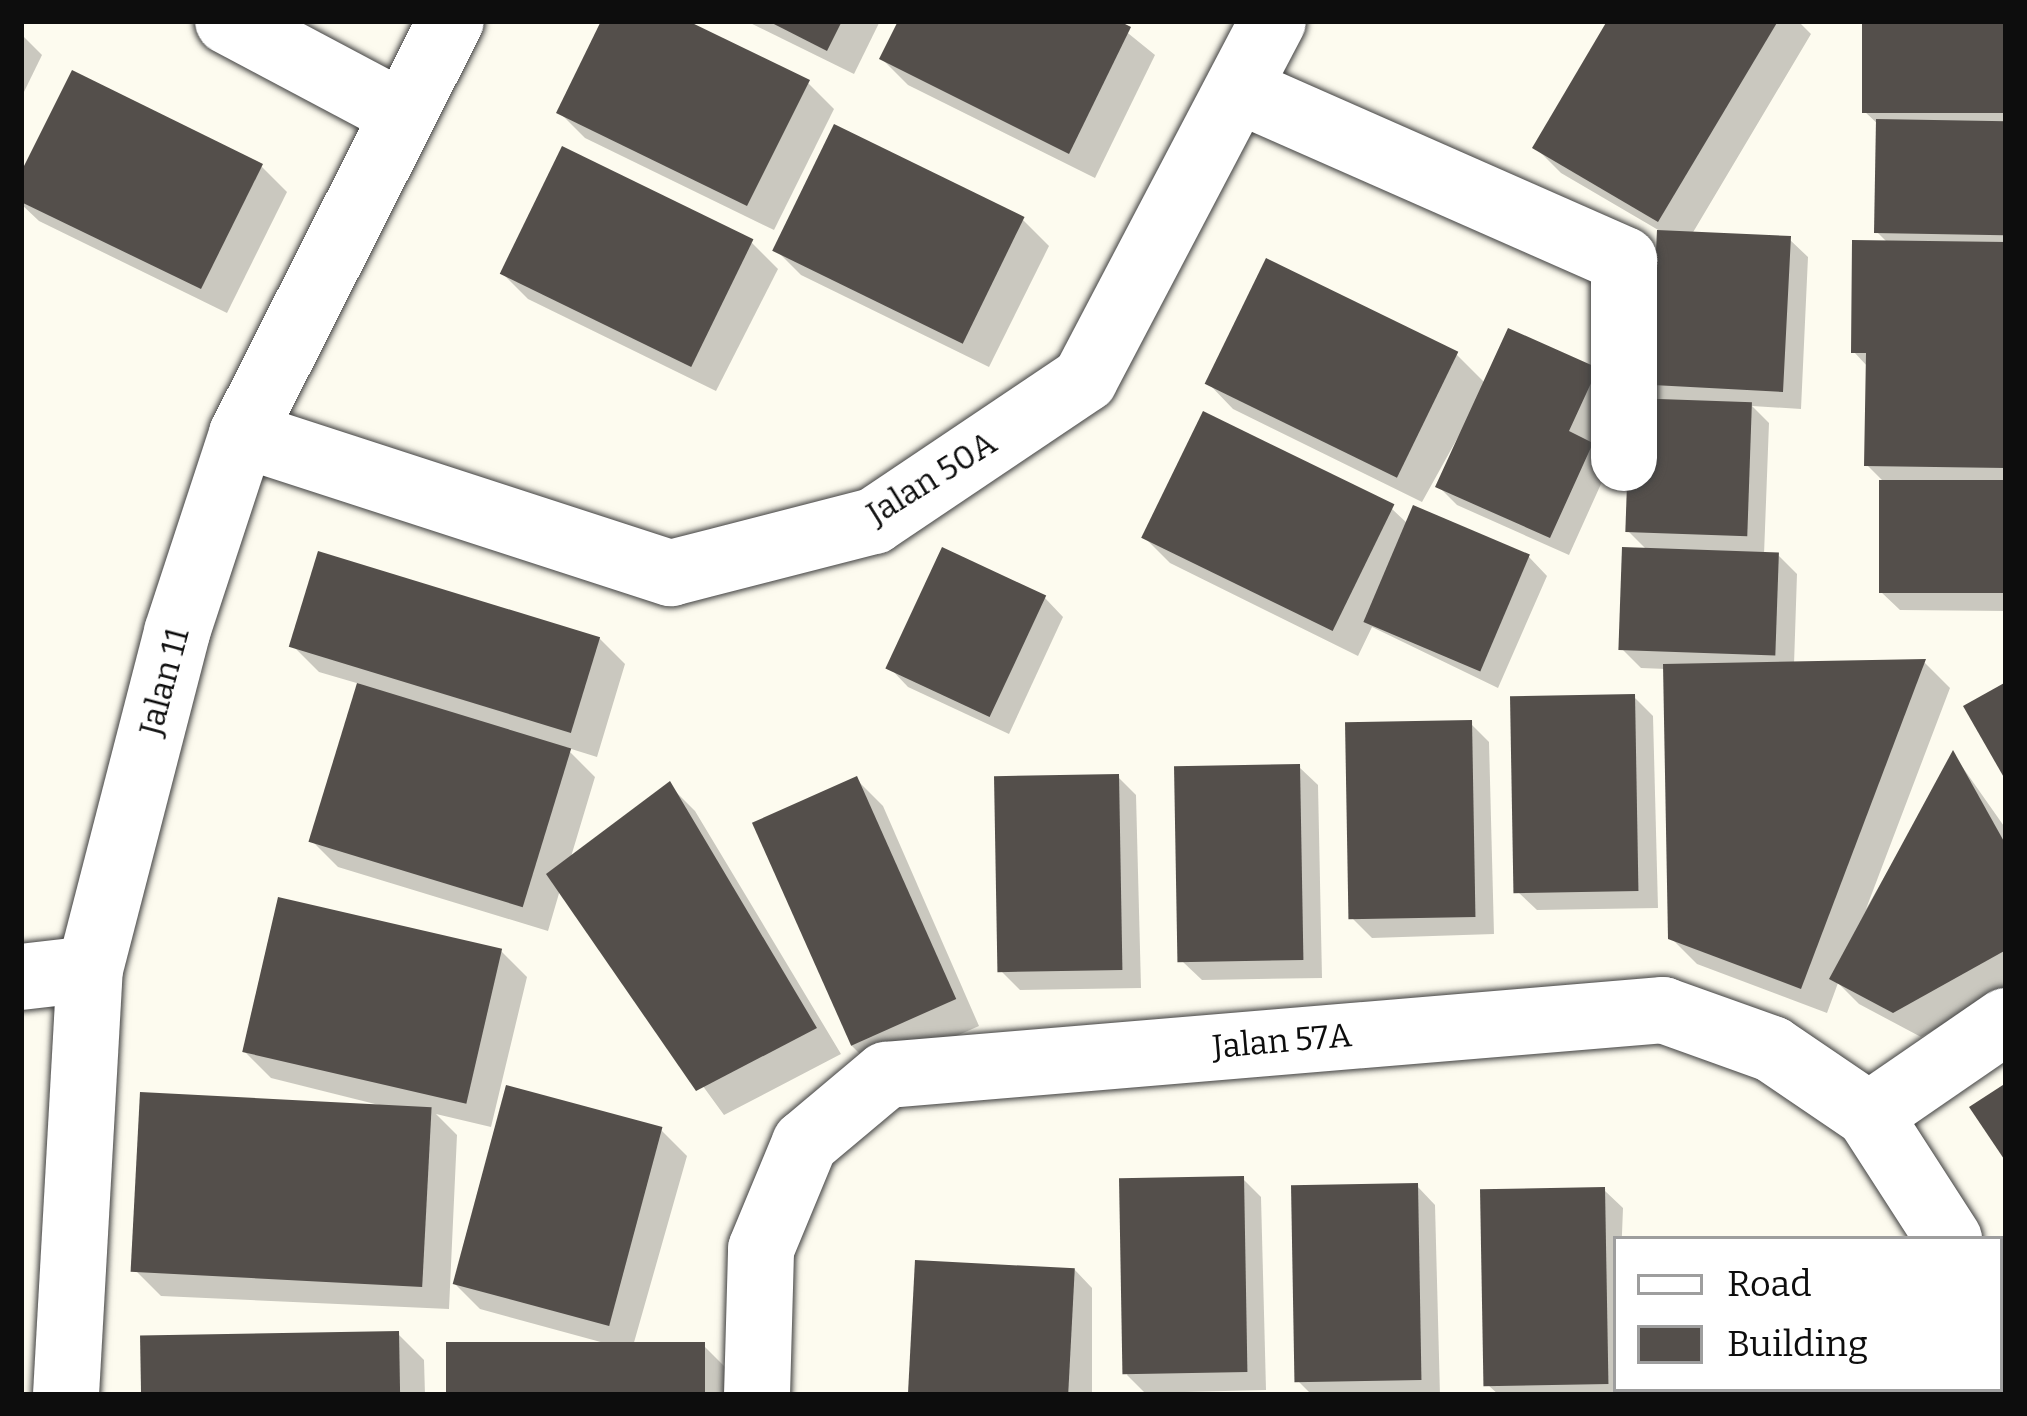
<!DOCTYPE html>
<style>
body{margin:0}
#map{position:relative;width:2027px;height:1416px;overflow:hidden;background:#fdfbef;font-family:Bitter,serif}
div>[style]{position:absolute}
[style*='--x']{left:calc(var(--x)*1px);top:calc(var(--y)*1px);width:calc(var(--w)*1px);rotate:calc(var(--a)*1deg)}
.shadow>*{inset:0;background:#0003}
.building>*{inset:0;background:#544f4b;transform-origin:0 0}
.roads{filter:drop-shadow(0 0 3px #404040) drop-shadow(0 0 3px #404040)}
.minor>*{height:66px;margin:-33px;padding:0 33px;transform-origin:33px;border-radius:33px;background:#fff}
span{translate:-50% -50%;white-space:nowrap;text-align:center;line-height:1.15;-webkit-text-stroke:12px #fff;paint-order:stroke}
.street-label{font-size:33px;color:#0d0d0d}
.frame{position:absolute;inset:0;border:24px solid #0d0d0d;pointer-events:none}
.legend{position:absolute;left:1613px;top:1236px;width:390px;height:156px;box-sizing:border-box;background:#fff;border:3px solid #9e9e9e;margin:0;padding:15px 21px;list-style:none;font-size:36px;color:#0d0d0d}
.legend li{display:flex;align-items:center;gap:24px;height:60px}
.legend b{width:60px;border:3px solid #9e9e9e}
</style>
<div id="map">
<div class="shadow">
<i style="clip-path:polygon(605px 21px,681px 21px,808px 83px,834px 109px,774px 230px,585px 138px,559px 112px)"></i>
<i style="clip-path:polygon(746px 21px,880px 21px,854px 74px)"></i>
<i style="clip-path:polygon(901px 21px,1113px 21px,1155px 55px,1095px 178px,908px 85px,882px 59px)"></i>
<i style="clip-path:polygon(1610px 21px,1798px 21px,1811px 34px,1692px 234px,1789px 239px,1808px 257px,1801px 409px,1752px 406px,1769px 423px,1764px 555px,1778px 555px,1797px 574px,1794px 665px,1924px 662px,1950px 688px,1866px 909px,1954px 755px,2006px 829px,2006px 990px,1921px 1037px,1859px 1004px,1838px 983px,1827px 1013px,1697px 964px,1671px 938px,1666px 669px,1641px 668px,1622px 649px,1648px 551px,1628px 531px,1660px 231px,1561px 173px,1535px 147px)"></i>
<i style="clip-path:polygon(1865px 21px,2006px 21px,2006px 611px,1900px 610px,1881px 592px,1882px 480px,1867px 465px,1868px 367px,1854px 352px,1888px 243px,1877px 232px,1879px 125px,1865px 112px)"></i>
<i style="clip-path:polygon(21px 34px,42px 55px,21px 98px)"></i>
<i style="clip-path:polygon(261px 166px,287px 192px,227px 313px,39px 221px,21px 204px,21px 179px)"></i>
<i style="clip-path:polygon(1023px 220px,1049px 246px,989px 367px,801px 275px,775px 249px)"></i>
<i style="clip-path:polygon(752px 243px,778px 269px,716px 391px,528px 299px,502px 273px)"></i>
<i style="clip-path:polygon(1509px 332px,1615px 389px,1590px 444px,1610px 464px,1569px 555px,1457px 505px,1439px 487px,1478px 401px,1422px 502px,1233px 409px,1208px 383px,1456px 354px,1486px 384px)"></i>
<i style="clip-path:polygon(1392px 509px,1408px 524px,1529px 557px,1547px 576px,1498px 688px,1372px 627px,1358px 656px,1170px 563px,1144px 537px)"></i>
<i style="clip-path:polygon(1045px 598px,1063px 617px,1009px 734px,908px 687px,890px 668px)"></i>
<i style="clip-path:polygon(599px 638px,625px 664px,597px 757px,565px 747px,595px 777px,570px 860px,669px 785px,695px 811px,841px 1054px,724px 1115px,560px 890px,548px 931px,338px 867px,312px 841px,360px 684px,319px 672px,293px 646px)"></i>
<i style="clip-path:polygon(1634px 697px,1653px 716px,1658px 908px,1537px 910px,1518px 892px)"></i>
<i style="clip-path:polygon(1470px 723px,1489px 742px,1494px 934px,1372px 938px,1353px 919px)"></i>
<i style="clip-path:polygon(1299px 767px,1318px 785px,1322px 978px,1202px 980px,1183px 962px)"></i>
<i style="clip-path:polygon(1118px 777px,1136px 795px,1141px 988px,1020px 990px,1002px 972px)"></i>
<i style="clip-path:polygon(857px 780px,883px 806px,979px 1026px,877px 1071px,851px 1045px)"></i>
<i style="clip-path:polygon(501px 951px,527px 977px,491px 1127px,436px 1114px,457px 1135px,449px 1309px,161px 1296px,135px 1270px,387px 1107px,271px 1078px,245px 1052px)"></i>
<i style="clip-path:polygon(661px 1130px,687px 1156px,633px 1346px,703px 1345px,730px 1372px,730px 1395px,449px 1395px,608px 1344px,480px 1309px,454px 1283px)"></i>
<i style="clip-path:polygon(1243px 1179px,1261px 1197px,1266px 1390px,1145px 1393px,1127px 1375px)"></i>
<i style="clip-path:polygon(1417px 1186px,1435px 1205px,1440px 1395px,1312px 1395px,1299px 1382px)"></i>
<i style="clip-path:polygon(1604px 1190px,1623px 1208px,1616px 1389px,1628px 1395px,1499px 1395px,1488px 1385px)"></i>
<i style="clip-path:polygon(1074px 1269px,1092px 1288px,1092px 1395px,920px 1392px)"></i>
<i style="clip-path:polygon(398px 1334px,424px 1360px,425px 1395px,143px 1395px)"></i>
</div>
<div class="building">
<i style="clip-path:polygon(601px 21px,688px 21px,810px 80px,747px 206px,556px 113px)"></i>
<i style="clip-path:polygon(768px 21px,842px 21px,827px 51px)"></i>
<i style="clip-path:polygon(898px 21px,1119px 21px,1131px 27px,1069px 154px,879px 59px)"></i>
<i style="clip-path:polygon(1607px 21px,1778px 21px,1658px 222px,1532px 148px)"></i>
<i style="left:1862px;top:21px;width:144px;height:92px"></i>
<i style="clip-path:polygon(72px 70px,263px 164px,201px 289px,21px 202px,21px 172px)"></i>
<i style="left:1876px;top:119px;width:130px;height:114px;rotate:1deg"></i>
<i style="left:834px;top:124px;width:212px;height:141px;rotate:26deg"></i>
<i style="left:562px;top:146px;width:213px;height:142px;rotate:26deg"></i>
<i style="clip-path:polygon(1657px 230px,1791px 236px,1783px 392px,1634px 384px,1653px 318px)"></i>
<i style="clip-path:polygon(1852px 240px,2006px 242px,2006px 468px,1864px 466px,1866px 353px,1851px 353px)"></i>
<i style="left:1266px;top:258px;width:214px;height:140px;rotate:26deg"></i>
<i style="clip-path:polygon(1508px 328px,1598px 368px,1569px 431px,1593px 443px,1550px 538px,1435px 487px)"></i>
<i style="left:1630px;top:398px;width:122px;height:134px;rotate:2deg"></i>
<i style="left:1203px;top:411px;width:213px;height:141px;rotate:26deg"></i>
<i style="left:1879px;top:480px;width:127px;height:113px"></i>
<i style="left:1413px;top:505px;width:127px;height:127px;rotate:23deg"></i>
<i style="left:942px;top:547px;width:115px;height:134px;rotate:25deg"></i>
<i style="left:1622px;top:547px;width:157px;height:103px;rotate:2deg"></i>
<i style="left:318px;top:551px;width:295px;height:100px;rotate:17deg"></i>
<i style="clip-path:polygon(1926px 659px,1801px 989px,1668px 939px,1663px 664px)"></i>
<i style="clip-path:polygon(2006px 682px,2006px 781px,1963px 706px)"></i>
<i style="left:357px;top:683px;width:224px;height:166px;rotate:17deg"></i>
<i style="left:1635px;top:694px;width:197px;height:125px;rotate:89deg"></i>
<i style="left:1472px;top:720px;width:197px;height:127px;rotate:89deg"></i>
<i style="clip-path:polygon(1953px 750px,2006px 845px,2006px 950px,1893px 1013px,1829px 979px)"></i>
<i style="left:1300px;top:764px;width:196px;height:126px;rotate:89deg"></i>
<i style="left:1119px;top:774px;width:196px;height:125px;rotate:89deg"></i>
<i style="left:857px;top:776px;width:244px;height:115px;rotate:66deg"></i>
<i style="clip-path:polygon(670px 781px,817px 1028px,696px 1091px,546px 874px)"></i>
<i style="left:278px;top:897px;width:230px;height:159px;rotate:13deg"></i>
<i style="clip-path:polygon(2006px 1083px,2006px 1162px,1969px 1107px)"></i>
<i style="left:506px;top:1085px;width:162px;height:206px;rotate:15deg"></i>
<i style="left:140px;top:1092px;width:292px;height:180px;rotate:3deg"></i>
<i style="left:1244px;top:1176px;width:196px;height:125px;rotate:89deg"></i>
<i style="left:1418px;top:1183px;width:197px;height:127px;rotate:89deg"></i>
<i style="left:1605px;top:1187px;width:197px;height:125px;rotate:89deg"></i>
<i style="left:915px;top:1260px;width:160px;height:134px;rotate:3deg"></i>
<i style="left:399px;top:1331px;width:64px;height:259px;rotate:89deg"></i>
<i style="left:705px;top:1342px;width:53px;height:259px;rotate:90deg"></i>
<i style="left:1637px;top:1389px;width:219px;height:9px"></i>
</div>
<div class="roads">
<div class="minor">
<i style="--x:228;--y:21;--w:198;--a:28"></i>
<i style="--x:1239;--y:90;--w:421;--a:23.8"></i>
<i style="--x:1624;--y:260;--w:198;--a:90"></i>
<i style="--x:242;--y:434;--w:451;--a:18"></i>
<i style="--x:671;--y:573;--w:210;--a:-14.4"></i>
<i style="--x:874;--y:521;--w:254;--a:-33.9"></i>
<i style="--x:1085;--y:379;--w:404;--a:-62.3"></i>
<i style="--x:21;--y:977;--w:69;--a:-6.6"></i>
<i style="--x:1869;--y:1115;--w:166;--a:-34.5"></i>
<i style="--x:2000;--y:1319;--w:11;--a:56"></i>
<i style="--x:66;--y:1395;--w:427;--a:-86.8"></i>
<i style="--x:90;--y:969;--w:348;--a:-75.5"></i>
<i style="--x:177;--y:632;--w:208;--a:-71.8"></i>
<i style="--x:242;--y:434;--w:463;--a:-63.2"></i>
<i style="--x:757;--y:1395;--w:146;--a:-88.4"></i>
<i style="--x:761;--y:1249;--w:115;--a:-67.5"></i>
<i style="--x:805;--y:1143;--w:106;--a:-40"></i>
<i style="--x:886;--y:1075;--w:780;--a:-4.78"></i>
<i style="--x:1663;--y:1010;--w:116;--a:19.7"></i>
<i style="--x:1772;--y:1049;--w:117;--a:34.2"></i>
<i style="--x:1869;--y:1115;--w:148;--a:57.2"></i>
</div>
</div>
<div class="street-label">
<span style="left:932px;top:479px;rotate:-32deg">Jalan 50A</span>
<span style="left:165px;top:682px;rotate:-75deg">Jalan 11</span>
<span style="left:1282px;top:1042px;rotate:-5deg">Jalan 57A</span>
</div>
<div class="frame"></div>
<ul class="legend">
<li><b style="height:15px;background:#fff"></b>Road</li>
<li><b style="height:33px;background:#544f4b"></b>Building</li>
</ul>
</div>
